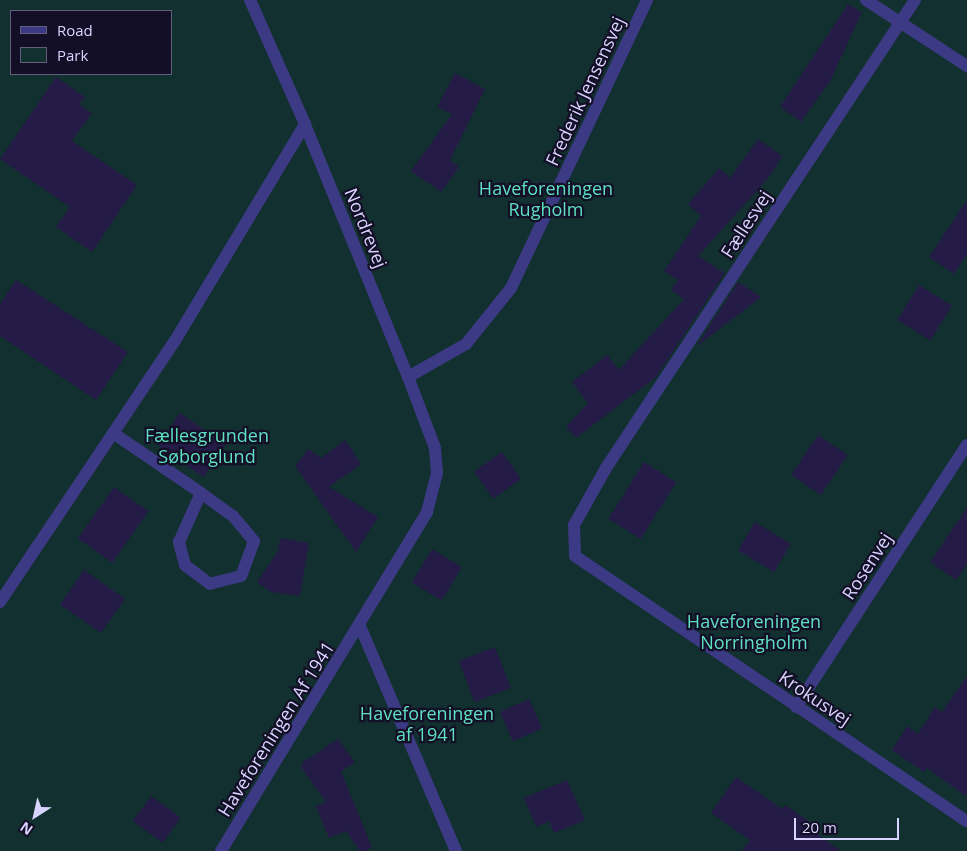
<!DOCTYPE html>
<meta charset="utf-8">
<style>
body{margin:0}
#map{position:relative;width:967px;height:851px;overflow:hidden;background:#130f26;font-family:"Open Sans",sans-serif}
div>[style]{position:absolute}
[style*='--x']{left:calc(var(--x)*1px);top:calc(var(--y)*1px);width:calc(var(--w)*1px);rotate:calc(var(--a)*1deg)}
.green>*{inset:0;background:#12302f}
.building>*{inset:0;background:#241b47;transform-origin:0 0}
.minor>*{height:12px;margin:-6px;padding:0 6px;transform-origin:6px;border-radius:6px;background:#3d3a85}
span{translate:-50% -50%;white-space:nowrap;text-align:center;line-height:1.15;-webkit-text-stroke:4.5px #130f26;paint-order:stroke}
.street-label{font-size:18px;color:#d9d4ff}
.park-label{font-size:18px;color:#5fe0c0}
.legend{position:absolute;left:10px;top:10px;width:162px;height:65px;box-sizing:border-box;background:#130f26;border:1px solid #625e7d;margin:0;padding:6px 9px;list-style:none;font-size:15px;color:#d9d4ff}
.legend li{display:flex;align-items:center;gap:10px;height:25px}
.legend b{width:25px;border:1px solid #625e7d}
.north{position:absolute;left:10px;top:791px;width:50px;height:50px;-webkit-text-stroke:4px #130f26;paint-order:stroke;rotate:215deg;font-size:14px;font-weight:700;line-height:20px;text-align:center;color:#d9d4ff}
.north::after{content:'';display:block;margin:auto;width:18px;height:22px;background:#d9d4ff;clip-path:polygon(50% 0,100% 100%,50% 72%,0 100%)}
.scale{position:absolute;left:794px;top:818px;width:105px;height:22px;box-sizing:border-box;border:2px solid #d9d4ff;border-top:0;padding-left:6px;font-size:15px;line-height:18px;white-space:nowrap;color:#d9d4ff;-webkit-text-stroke:4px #130f26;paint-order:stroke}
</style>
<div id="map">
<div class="green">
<i style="clip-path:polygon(evenodd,0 0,967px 0,967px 851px,0 851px,0 0,11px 11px,171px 11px,171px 74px,11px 74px,11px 11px)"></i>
</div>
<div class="building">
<i style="clip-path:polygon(848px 4px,862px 12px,830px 81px,801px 122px,780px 107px)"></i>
<i style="clip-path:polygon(455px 73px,485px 89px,450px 160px,459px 167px,441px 192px,411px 171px,452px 114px,437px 107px)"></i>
<i style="clip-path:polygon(56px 77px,85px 97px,79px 104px,92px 113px,72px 141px,137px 185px,92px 252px,56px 227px,70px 207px,0 159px)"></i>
<i style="clip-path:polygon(758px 139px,782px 156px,770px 176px,698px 256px,725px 273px,656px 377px,576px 438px,566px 427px,588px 403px,572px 382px,607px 355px,619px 370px,684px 299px,671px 290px,678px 280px,664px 271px,701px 216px,688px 204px,719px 168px,730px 178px)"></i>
<i style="clip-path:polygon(967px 200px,967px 254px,954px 274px,929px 257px)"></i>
<i style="clip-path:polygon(16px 280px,128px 352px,96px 400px,0 336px,0 304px)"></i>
<i style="clip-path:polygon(738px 282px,761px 297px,696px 347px)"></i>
<i style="left:919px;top:285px;width:39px;height:41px;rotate:32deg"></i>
<i style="left:180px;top:413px;width:56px;height:39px;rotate:35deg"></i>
<i style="left:818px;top:435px;width:36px;height:48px;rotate:34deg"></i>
<i style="clip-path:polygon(345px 440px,361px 464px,329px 487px,378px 517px,356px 552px,295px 466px,308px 449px,321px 458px)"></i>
<i style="left:502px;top:452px;width:33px;height:34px;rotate:55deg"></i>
<i style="left:644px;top:462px;width:38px;height:67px;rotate:32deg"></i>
<i style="left:114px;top:487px;width:42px;height:63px;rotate:35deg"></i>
<i style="clip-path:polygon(967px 507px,967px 564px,956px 580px,930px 562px)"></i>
<i style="left:755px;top:522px;width:42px;height:33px;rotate:31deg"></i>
<i style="clip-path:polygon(280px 538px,309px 543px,300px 596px,271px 592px,257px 582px,278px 551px)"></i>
<i style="left:432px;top:549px;width:35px;height:39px;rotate:31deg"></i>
<i style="left:84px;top:570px;width:50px;height:42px;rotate:35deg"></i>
<i style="left:495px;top:647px;width:44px;height:39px;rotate:69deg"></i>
<i style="clip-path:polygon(967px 676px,967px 797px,927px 768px,924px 772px,892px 750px,907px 726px,918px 734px,935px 707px,942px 712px)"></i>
<i style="left:529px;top:699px;width:32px;height:32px;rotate:66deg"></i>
<i style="clip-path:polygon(338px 739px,355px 762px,341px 772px,372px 847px,365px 851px,360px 851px,346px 831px,329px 838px,316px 806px,326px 802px,301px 767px,302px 763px)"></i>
<i style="clip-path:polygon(736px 777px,782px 809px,785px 805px,808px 821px,805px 825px,841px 851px,742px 851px,750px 840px,711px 813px)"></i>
<i style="clip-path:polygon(567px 780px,585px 820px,554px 833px,549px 821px,536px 827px,524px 798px)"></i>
<i style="left:151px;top:796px;width:37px;height:31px;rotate:36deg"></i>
</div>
<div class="minor">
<i style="--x:866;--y:0;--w:121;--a:33.2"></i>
<i style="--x:915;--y:0;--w:561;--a:123.44"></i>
<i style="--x:606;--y:468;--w:65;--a:119.3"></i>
<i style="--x:574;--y:525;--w:31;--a:88"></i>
<i style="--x:575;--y:556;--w:473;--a:34.1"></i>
<i style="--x:408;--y:377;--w:67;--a:-29.6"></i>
<i style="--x:466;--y:344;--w:72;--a:-51.2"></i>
<i style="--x:511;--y:288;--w:318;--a:-64.7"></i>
<i style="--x:113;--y:433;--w:107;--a:34.3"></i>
<i style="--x:201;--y:493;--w:39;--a:36"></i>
<i style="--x:233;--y:516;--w:33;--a:50"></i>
<i style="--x:254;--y:541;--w:37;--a:110"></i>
<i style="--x:241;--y:576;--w:32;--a:166"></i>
<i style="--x:210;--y:584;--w:31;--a:-143"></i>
<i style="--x:185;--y:565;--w:24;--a:-105"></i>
<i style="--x:179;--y:542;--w:54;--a:-65.8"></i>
<i style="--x:0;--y:602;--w:316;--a:-56.2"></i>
<i style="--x:176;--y:339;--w:251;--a:-59"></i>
<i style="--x:360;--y:626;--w:245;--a:66.9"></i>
<i style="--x:796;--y:707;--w:313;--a:-56.9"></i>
<i style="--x:221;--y:851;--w:397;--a:-58.7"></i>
<i style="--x:427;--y:512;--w:40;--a:-75.6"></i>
<i style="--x:437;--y:473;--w:25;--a:-95"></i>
<i style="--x:435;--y:448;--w:76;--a:-110.8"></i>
<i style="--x:408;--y:377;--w:273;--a:-112.2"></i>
<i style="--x:305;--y:124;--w:136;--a:-113.9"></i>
</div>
<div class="street-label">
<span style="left:585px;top:91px;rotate:-65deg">Frederik Jensensvej</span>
<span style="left:746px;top:224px;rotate:-57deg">Fællesvej</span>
<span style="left:366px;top:228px;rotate:68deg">Nordrevej</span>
<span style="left:867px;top:566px;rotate:-57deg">Rosenvej</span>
<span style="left:815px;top:698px;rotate:34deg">Krokusvej</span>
<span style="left:276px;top:729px;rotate:-58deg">Haveforeningen Af 1941</span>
</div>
<div class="park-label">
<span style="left:546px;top:199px">Haveforeningen<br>Rugholm</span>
<span style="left:207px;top:446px">Fællesgrunden<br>Søborglund</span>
<span style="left:754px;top:632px">Haveforeningen<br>Norringholm</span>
<span style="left:427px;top:724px">Haveforeningen<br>af 1941</span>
</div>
<ul class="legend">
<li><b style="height:6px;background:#3d3a85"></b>Road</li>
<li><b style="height:14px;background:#12302f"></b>Park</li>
</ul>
<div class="north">N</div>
<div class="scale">20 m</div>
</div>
